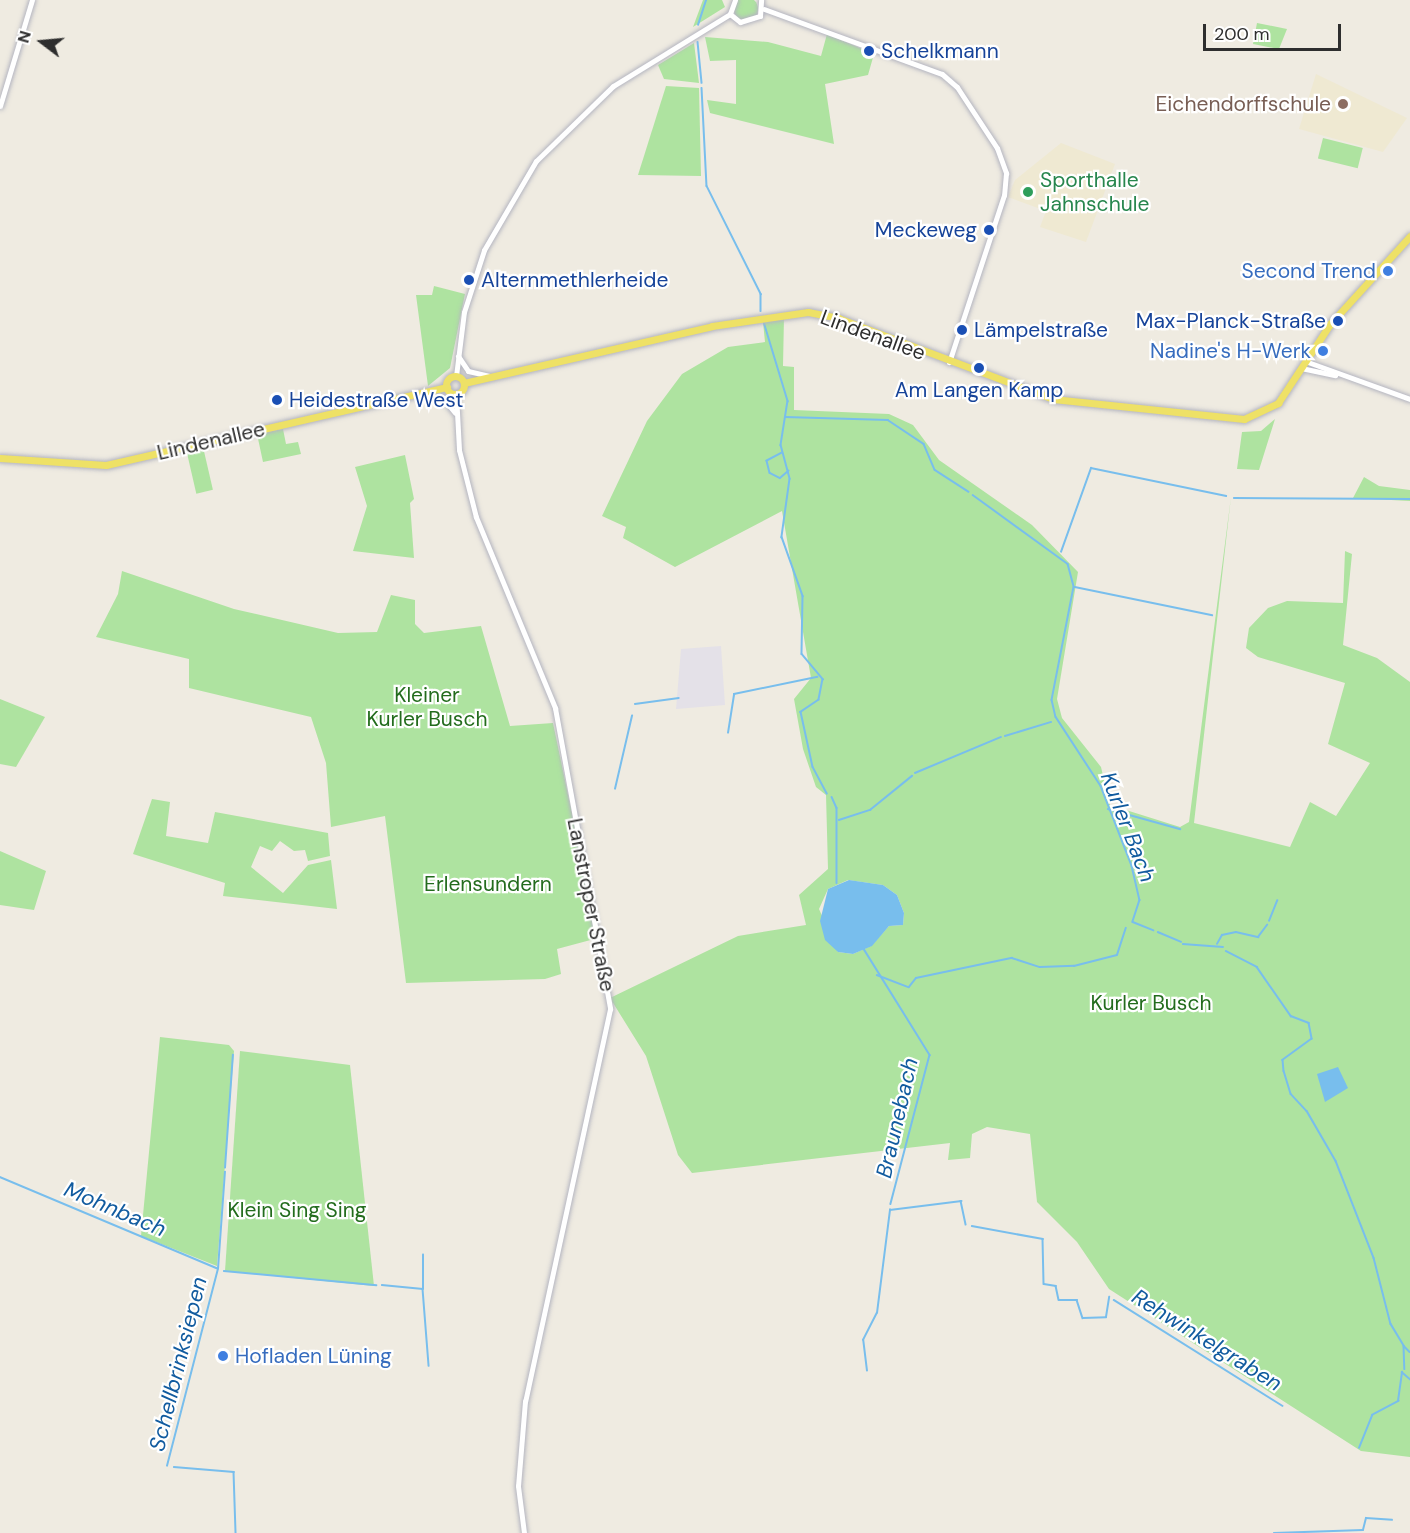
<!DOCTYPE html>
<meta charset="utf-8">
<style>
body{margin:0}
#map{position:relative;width:1410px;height:1533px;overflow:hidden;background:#efebe1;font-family:"DM Sans",sans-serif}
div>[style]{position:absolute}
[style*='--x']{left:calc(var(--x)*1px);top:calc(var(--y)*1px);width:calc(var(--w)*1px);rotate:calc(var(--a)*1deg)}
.industrial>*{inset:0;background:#e4e1e8}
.education>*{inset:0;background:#efe9d2}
.green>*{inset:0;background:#aee3a0;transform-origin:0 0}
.round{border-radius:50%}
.water>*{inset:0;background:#78beed}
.stream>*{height:1.5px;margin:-0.75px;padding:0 0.75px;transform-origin:0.75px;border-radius:0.75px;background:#78beed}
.roads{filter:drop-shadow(0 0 2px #b4b5c0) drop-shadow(0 0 2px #b4b5c0)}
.minor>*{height:5px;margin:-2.5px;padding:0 2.5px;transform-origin:2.5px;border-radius:2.5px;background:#fff}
.major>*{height:7px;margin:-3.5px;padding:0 3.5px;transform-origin:3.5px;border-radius:3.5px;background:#eee166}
.major>.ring{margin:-3.5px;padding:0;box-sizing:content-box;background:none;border:7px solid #eee166;border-radius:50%}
.dots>*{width:16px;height:16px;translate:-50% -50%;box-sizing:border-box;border:3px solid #fff;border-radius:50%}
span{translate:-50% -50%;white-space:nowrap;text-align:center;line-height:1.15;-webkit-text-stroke:4.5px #fff;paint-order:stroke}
.transit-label{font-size:21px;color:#164399}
.left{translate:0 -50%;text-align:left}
.right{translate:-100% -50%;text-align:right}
.education-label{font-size:21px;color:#785e54}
.leisure-label{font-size:21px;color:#27864d}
.shop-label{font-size:21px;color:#366cbe}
.street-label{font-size:21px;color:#2e2e2e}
.park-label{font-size:21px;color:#236c1d}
.water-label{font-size:22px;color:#115b9f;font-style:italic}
.north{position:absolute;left:12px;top:12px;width:60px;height:60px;-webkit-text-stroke:4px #fff;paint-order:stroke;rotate:286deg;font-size:16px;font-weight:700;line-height:24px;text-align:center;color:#2e2e2e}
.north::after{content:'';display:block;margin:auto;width:21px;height:27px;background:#2e2e2e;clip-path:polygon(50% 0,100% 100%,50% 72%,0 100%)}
.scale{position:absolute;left:1203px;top:24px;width:138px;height:27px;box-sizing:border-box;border:3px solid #2e2e2e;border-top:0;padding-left:8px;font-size:18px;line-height:21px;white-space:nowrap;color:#2e2e2e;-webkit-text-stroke:4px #fff;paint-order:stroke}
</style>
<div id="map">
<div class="industrial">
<i style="clip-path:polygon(721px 646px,725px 705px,676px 709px,681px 649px)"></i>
</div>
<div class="education">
<i style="clip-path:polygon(1316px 74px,1407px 118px,1383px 152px,1299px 129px)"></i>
<i style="clip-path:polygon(1061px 143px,1115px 164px,1086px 242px,1040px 227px,1046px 211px,1008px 197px,1015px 180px)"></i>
</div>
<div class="green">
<i class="round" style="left:734px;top:-3px;width:24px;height:24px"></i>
<i style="clip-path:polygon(703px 0,722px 0,725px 7px,693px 27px)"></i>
<i style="clip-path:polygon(1257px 23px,1287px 29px,1279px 49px,1253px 44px)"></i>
<i style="clip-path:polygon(827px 34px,874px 54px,868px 75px,825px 84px,834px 144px,710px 113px,707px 100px,736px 104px,736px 60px,710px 61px,705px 37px,768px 42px,821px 56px)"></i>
<i style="clip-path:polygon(694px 43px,699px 83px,664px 79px,658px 65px)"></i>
<i style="clip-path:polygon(666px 86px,699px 88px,701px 176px,638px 175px)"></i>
<i style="left:1323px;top:138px;width:41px;height:21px;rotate:14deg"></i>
<i style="clip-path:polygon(434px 286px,465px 294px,450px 368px,428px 386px,416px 295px,432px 295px)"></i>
<i style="clip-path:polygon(evenodd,784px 317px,783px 366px,794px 367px,794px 410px,889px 414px,913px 425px,939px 460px,1032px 525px,1078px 572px,1057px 699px,1062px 718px,1101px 767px,1110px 805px,1180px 827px,1189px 822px,1231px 497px,1194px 823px,1290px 847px,1310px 802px,1336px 816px,1370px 763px,1328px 744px,1345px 683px,1258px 657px,1246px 648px,1249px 628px,1268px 608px,1287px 601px,1343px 603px,1345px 551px,1352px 554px,1343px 645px,1377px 658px,1410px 682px,1410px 1457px,1361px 1451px,1109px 1289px,1077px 1242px,1037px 1202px,1030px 1134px,987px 1127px,972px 1134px,970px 1158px,948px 1160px,950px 1143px,692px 1173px,678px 1155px,646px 1056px,610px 998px,738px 936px,806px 925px,799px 895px,828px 869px,826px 795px,816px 787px,803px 749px,794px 699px,811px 678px,782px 511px,675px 567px,623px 538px,626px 527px,602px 516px,647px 421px,682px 374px,728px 347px,765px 342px,763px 322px,784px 317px,848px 880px,883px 885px,897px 895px,904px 913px,903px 925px,889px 926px,871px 946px,853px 954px,838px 952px,819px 909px,828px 889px,848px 880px)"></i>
<i style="clip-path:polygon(1275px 419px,1259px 470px,1237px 469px,1242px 432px,1261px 431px)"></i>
<i style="clip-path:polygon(283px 429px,286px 444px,298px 442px,301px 454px,263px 462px,257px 434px)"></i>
<i style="left:203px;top:447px;width:44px;height:17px;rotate:77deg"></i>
<i style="clip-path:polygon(405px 455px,414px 499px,410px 503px,414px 558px,353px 551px,367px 506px,355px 467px)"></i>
<i style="clip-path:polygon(1364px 477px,1379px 486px,1410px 490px,1410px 501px,1353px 498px)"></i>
<i style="clip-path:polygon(122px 571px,234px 609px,338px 633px,377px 632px,391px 595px,415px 600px,415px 624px,424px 633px,481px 626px,510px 726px,553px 723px,598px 938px,557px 949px,561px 974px,545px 979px,406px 983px,385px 816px,331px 827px,326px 763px,311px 717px,189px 688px,189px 659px,96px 637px,118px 594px)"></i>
<i style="clip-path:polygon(0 699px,45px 717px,16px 767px,0 764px)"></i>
<i style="clip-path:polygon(152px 799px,170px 802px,166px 836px,208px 843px,215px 812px,328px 833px,330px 856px,308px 861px,305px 850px,294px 851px,280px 841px,272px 851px,260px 846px,251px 867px,283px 893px,308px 865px,331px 860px,337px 909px,223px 896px,225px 883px,133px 854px)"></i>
<i style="clip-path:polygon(0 851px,46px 871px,34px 910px,0 905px)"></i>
<i style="clip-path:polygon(160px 1037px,229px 1045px,234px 1051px,217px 1266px,141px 1236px)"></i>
<i style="clip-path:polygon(240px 1051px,350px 1065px,374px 1286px,225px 1271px)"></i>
</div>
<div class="water">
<i style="clip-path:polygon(849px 880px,883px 885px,897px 895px,904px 913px,903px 925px,889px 926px,872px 946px,853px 954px,838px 952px,825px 940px,820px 921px,828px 889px)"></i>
<i style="clip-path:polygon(1338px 1067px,1348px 1088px,1325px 1102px,1317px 1074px)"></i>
</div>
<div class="stream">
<i style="--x:698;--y:25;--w:26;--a:-72"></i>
<i style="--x:698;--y:42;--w:41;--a:84.4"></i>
<i style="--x:702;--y:88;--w:98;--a:87.1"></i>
<i style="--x:707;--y:186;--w:121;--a:63.4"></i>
<i style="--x:761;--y:294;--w:17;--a:90"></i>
<i style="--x:764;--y:322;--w:83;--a:73.1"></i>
<i style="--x:788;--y:401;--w:45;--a:99"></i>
<i style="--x:781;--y:445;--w:35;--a:75"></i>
<i style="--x:790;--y:479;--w:59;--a:97.9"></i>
<i style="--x:782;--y:537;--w:63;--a:70.4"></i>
<i style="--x:803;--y:596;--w:58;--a:91"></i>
<i style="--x:802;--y:654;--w:33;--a:50"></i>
<i style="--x:823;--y:679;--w:21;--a:101"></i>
<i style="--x:819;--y:700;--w:22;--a:146"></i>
<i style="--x:801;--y:712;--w:56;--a:77.7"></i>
<i style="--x:813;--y:767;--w:30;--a:62"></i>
<i style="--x:785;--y:417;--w:103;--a:1.7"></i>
<i style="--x:888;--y:420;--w:43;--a:33.7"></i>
<i style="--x:924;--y:444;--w:28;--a:67"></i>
<i style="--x:935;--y:470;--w:40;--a:32.9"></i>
<i style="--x:782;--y:453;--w:17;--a:152"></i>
<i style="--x:767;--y:461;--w:12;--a:76"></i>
<i style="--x:770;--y:473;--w:11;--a:27"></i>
<i style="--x:780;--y:478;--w:11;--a:-41"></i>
<i style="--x:973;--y:495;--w:117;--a:36"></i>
<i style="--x:1068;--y:564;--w:24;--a:75"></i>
<i style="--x:1074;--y:587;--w:115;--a:101"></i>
<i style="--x:1052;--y:700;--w:17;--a:77"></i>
<i style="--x:1056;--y:717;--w:82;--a:56.9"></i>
<i style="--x:1101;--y:786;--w:86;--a:68.8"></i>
<i style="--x:1132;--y:866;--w:35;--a:77"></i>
<i style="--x:1140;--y:900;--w:23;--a:108"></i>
<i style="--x:1133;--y:922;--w:22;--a:22"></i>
<i style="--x:1234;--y:498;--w:176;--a:0.3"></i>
<i style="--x:1061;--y:552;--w:89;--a:-70.3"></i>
<i style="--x:1091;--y:468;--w:138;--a:11.7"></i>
<i style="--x:1075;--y:587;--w:140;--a:11.6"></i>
<i style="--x:635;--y:704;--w:44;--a:-7.8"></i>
<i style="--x:728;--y:733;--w:39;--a:-81"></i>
<i style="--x:734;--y:694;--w:85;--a:-11.6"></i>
<i style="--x:1005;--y:736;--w:48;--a:-16.9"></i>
<i style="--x:915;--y:773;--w:93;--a:-22.7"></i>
<i style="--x:615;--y:789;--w:75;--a:-76.9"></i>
<i style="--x:832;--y:797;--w:12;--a:66"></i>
<i style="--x:837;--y:808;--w:75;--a:90"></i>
<i style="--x:1108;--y:809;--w:75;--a:15.5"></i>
<i style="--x:839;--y:820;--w:33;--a:-18"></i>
<i style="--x:870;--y:810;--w:54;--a:-39"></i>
<i style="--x:1269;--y:921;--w:22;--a:-68"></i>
<i style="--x:1158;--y:932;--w:25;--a:23"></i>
<i style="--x:1183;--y:944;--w:40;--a:4.3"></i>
<i style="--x:1217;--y:944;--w:10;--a:-61"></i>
<i style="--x:1222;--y:935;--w:14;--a:-12"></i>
<i style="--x:1236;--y:932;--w:23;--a:13"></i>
<i style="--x:1258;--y:937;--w:15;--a:-53"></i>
<i style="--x:864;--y:949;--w:125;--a:58.1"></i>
<i style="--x:930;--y:1055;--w:154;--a:104.7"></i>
<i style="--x:1226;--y:951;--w:35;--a:27"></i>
<i style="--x:1257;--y:967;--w:60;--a:55.2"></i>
<i style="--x:1291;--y:1016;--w:19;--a:21"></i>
<i style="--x:1309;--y:1023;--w:16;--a:79"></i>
<i style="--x:1312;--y:1039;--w:36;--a:144"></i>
<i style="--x:1283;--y:1060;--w:11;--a:85"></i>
<i style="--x:1284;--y:1071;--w:24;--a:73"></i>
<i style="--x:1291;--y:1094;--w:23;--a:47"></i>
<i style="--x:1307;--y:1111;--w:58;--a:59.9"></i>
<i style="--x:1336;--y:1161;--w:104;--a:68.6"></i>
<i style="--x:1374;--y:1258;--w:68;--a:75.6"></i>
<i style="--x:1391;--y:1324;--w:26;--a:59"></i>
<i style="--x:1404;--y:1346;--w:23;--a:88"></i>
<i style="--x:877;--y:975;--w:34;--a:21"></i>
<i style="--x:909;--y:987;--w:11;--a:-52"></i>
<i style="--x:916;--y:978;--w:98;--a:-11.8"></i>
<i style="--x:1012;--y:958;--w:29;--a:18"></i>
<i style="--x:1040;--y:967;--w:34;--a:-2"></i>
<i style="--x:1074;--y:966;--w:44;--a:-14.3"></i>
<i style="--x:1117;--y:955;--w:28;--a:-72"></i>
<i style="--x:225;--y:1168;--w:113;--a:-86"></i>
<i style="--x:0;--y:1177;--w:235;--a:22.8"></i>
<i style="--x:972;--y:1226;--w:72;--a:10.4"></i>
<i style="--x:1043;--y:1239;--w:45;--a:88.7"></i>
<i style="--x:1044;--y:1284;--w:12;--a:9"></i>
<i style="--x:1056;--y:1286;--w:14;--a:78"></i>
<i style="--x:1059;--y:1300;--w:18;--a:0"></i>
<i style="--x:1077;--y:1300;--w:19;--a:72"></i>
<i style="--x:1083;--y:1318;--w:23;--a:-2"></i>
<i style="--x:1106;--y:1317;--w:20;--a:-81"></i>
<i style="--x:224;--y:1271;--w:153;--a:5.3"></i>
<i style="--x:382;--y:1285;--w:41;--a:5.6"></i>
<i style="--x:423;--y:1289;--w:34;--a:-90"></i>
<i style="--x:423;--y:1289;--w:77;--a:85.5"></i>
<i style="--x:1114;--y:1300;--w:199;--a:32.1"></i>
<i style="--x:1404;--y:1346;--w:8;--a:45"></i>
<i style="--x:867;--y:1371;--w:31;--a:-97"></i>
<i style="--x:863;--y:1340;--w:30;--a:-63"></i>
<i style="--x:877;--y:1313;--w:104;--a:-82.8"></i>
<i style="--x:890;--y:1210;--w:72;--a:-7.2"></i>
<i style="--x:961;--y:1201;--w:24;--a:78"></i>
<i style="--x:1402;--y:1372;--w:11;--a:41"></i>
<i style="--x:1359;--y:1448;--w:35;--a:-68"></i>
<i style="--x:1372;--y:1415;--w:30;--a:-28"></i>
<i style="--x:1398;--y:1401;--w:29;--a:-82"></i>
<i style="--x:167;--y:1466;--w:203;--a:-75.5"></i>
<i style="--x:218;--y:1269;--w:97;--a:-85.9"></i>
<i style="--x:174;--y:1467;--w:60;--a:4.8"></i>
<i style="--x:234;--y:1472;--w:61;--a:88.1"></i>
<i style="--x:1274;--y:1533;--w:89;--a:-1.9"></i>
<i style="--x:1363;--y:1530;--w:12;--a:-76"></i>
<i style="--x:1366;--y:1518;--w:26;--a:4"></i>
</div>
<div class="roads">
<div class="minor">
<i style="--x:735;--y:0;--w:15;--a:110"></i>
<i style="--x:730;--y:14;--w:13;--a:39"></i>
<i style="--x:740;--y:22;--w:21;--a:-17"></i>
<i style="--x:760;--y:16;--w:16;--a:-86"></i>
<i style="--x:764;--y:9;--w:189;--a:20.1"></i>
<i style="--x:942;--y:74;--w:20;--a:41"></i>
<i style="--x:957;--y:87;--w:73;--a:56.7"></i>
<i style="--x:997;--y:148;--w:27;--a:70"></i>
<i style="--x:1006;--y:173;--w:22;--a:95"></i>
<i style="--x:1004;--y:195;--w:176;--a:108.2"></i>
<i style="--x:0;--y:106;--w:111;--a:-73.2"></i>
<i style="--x:458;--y:356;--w:18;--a:56"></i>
<i style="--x:468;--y:371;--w:23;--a:13"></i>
<i style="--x:1305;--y:361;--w:112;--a:19.9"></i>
<i style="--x:1301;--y:368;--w:35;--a:12"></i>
<i style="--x:456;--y:376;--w:64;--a:-82.9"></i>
<i style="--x:464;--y:312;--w:65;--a:-72.1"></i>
<i style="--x:484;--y:250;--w:103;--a:-59.7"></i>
<i style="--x:536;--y:161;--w:107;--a:-44.2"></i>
<i style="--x:613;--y:86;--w:137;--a:-31.6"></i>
<i style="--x:456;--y:394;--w:56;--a:86.9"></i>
<i style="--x:459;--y:450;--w:69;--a:75.8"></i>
<i style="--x:476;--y:517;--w:207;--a:67.5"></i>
<i style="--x:555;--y:708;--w:306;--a:79.6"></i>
<i style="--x:610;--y:1009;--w:401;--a:102.2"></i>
<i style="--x:525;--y:1401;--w:85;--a:94.7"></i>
<i style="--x:518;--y:1486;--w:47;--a:82.7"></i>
<i style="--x:421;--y:395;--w:22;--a:8"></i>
<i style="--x:443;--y:398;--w:19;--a:51"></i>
</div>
<div class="major">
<i class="ring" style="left:446px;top:376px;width:11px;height:11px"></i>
<i style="--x:464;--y:383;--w:254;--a:-12.9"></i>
<i style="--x:712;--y:326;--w:97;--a:-8.3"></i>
<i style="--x:808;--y:312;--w:31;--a:11"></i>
<i style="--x:838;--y:318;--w:230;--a:20.6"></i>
<i style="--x:1053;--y:399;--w:192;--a:6"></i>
<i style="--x:1244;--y:419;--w:38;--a:-25"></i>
<i style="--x:1278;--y:403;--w:95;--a:-56.6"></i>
<i style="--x:1330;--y:324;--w:119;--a:-47.7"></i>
<i style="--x:0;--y:458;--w:106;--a:3.8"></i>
<i style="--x:106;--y:465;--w:350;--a:-12.9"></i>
</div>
</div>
<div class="dots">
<i style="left:869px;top:51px;background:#1a4fb4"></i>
<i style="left:1343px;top:104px;background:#8d6e63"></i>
<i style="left:1028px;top:192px;background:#2e9e5b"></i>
<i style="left:989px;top:230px;background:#1a4fb4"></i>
<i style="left:1388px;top:271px;background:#3f7fe0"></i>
<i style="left:469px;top:280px;background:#1a4fb4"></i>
<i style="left:1338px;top:321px;background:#1a4fb4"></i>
<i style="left:962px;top:330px;background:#1a4fb4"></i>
<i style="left:1323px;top:351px;background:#3f7fe0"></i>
<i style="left:979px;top:368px;background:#1a4fb4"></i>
<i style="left:277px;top:400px;background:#1a4fb4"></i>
<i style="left:223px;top:1356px;background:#3f7fe0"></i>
</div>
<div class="transit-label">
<span class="left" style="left:881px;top:51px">Schelkmann</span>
<span class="right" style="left:977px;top:230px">Meckeweg</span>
<span class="left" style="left:481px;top:280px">Alternmethlerheide</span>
<span class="right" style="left:1326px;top:321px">Max-Planck-Straße</span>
<span class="left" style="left:974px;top:330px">Lämpelstraße</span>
<span style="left:979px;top:390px">Am Langen Kamp</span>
<span class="left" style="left:289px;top:400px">Heidestraße West</span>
</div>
<div class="education-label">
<span class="right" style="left:1331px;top:104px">Eichendorffschule</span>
</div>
<div class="leisure-label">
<span class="left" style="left:1040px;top:192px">Sporthalle<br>Jahnschule</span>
</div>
<div class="shop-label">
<span class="right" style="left:1376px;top:271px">Second Trend</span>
<span class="right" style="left:1311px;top:351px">Nadine's H-Werk</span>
<span class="left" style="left:235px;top:1356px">Hofladen Lüning</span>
</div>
<div class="street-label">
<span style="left:873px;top:335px;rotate:20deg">Lindenallee</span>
<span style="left:211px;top:441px;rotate:-13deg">Lindenallee</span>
<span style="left:591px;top:905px;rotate:79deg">Lanstroper Straße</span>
</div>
<div class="park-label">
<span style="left:427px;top:707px">Kleiner<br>Kurler Busch</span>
<span style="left:488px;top:884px">Erlensundern</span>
<span style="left:1151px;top:1003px">Kurler Busch</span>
<span style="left:297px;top:1210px">Klein Sing Sing</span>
</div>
<div class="water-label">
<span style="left:1128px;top:827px;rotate:69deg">Kurler Bach</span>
<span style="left:897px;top:1118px;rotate:-77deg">Braunebach</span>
<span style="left:115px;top:1209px;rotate:23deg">Mohnbach</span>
<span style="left:1207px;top:1340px;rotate:32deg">Rehwinkelgraben</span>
<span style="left:178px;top:1364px;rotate:-76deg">Schellbrinksiepen</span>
</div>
<div class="north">N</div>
<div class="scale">200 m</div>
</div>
